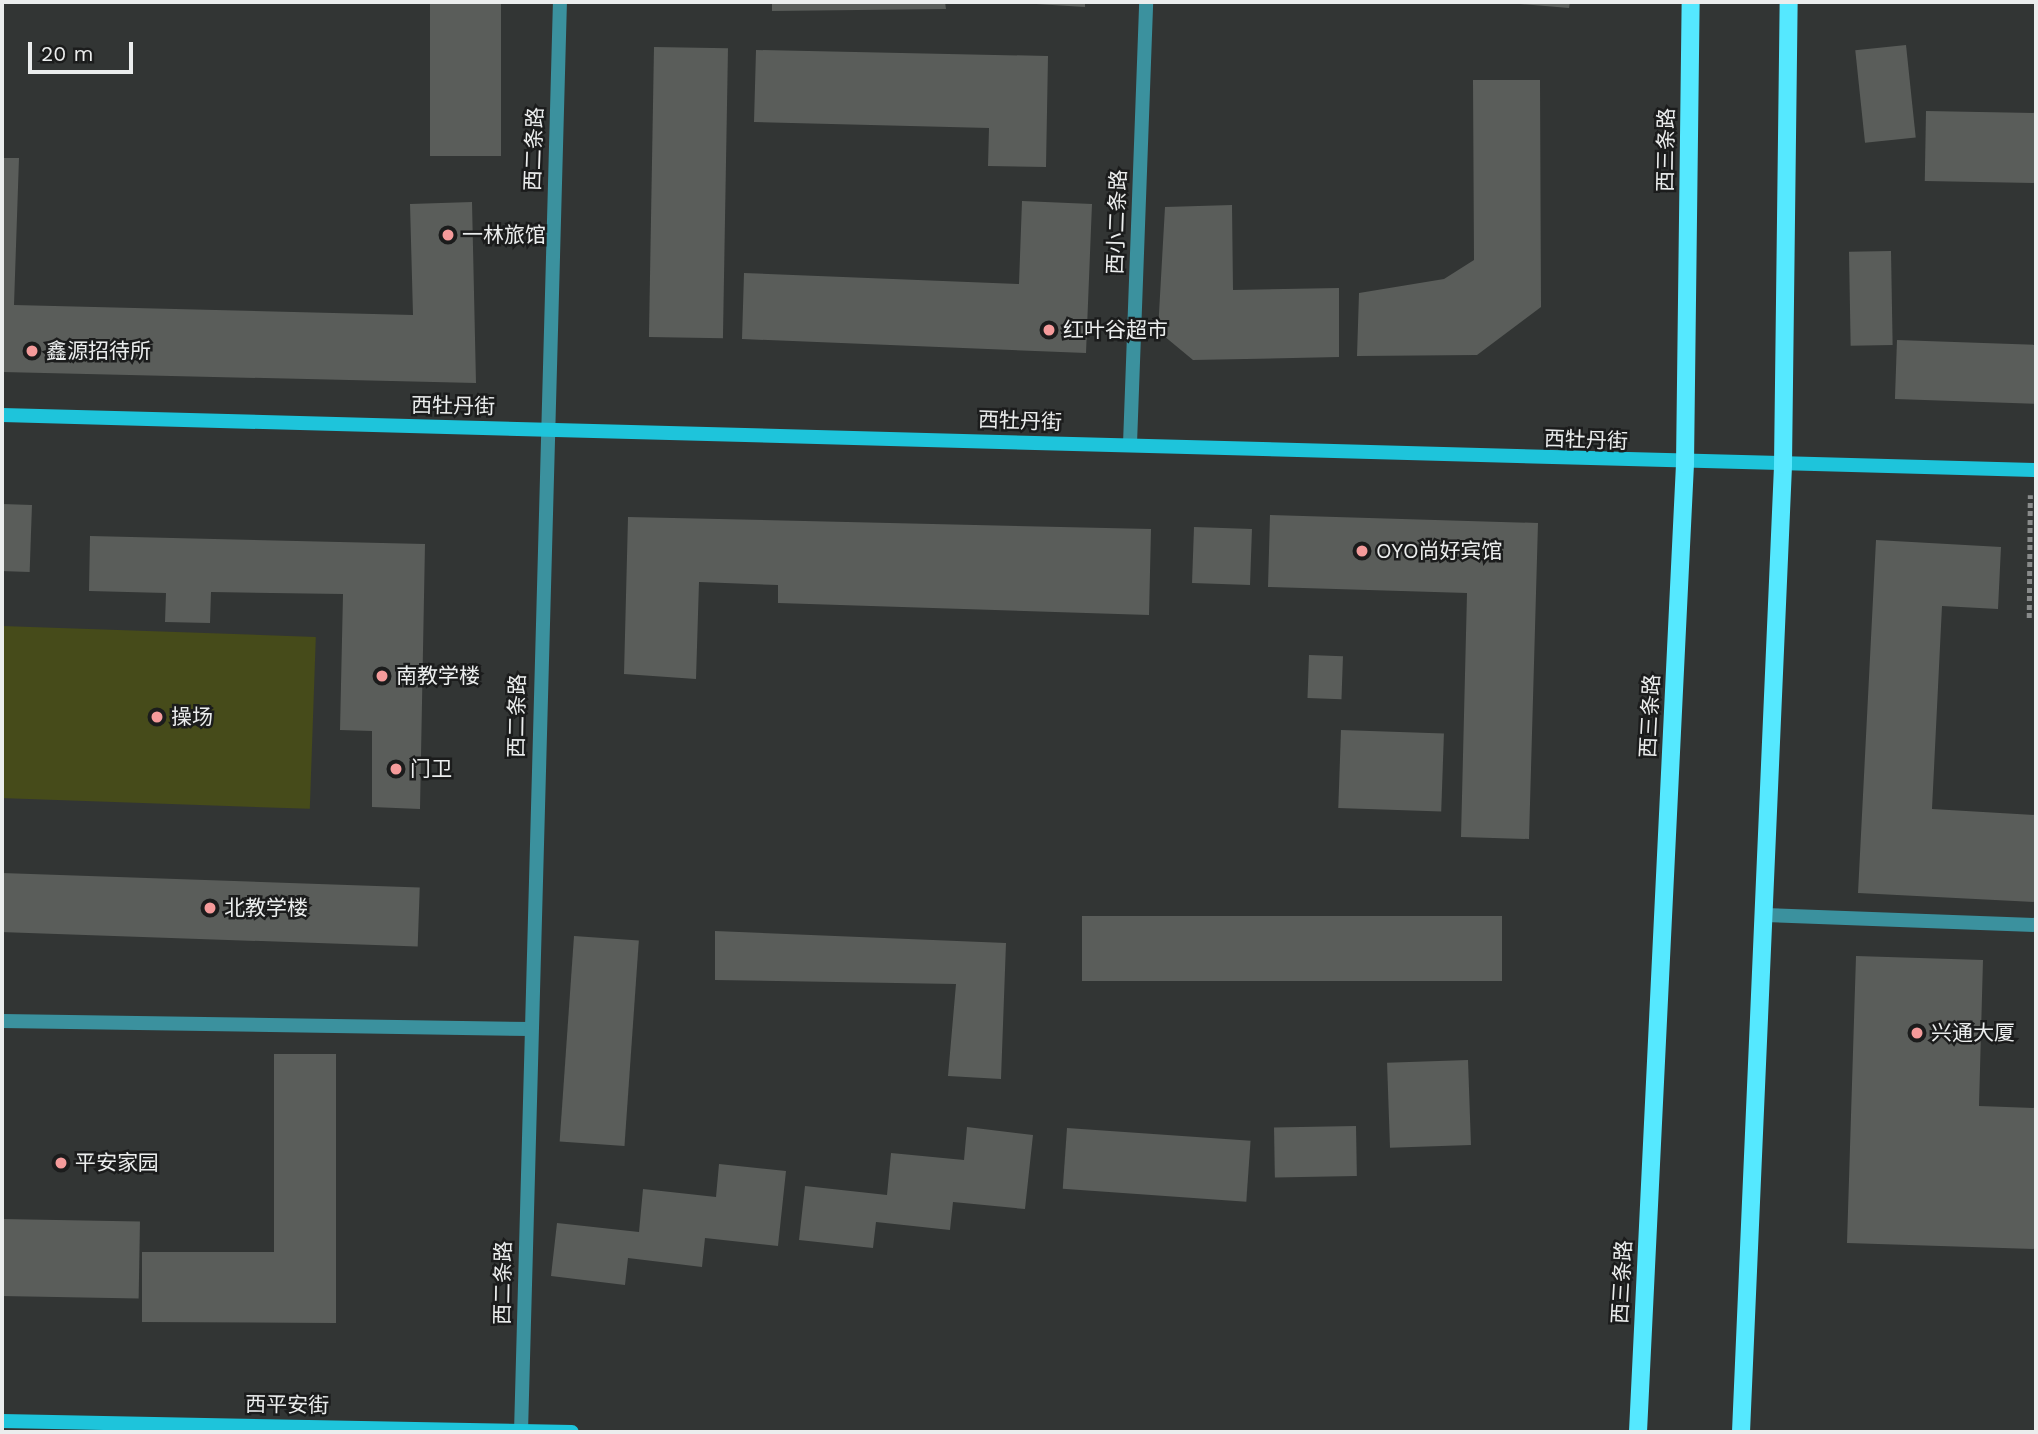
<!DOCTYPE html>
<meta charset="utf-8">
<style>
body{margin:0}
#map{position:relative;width:2038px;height:1434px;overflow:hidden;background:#323534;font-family:"Work Sans","Noto Sans SC",sans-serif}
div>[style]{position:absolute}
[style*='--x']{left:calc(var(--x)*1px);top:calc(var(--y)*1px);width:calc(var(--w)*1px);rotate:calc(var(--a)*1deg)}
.green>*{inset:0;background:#464b1a;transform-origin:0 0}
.building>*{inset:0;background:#5a5d5a;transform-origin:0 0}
.path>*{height:4.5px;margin-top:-2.25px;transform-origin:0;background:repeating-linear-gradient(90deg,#898b8b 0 5px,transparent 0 8.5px)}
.service>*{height:14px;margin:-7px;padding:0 7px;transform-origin:7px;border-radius:7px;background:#3b919e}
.minor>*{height:14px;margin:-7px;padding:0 7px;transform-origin:7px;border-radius:7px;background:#3b919e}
.tertiary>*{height:14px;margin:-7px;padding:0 7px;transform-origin:7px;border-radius:7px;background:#3b919e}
.secondary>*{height:14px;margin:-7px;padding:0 7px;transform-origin:7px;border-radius:7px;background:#1ec4db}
.primary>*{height:18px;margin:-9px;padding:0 9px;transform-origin:9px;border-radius:9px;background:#55e8ff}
.dots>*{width:19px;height:19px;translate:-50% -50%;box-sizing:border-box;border:4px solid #1b1c1c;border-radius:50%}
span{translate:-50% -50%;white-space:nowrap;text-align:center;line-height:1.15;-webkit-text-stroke:5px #1b1c1c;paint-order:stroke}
.street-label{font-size:21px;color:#ebeded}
.poi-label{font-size:21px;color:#ebeded}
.left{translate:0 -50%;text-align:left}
.frame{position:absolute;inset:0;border:4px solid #ebeded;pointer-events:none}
.scale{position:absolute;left:28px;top:42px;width:105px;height:32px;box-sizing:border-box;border:4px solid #ebeded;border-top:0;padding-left:9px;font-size:21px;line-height:24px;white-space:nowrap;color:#ebeded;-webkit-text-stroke:5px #1b1c1c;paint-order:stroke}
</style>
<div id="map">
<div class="green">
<i style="left:2px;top:626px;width:314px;height:172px;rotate:2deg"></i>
</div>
<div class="building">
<i style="left:430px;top:2px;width:71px;height:154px"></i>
<i style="clip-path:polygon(772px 2px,945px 2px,946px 9px,772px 11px)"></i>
<i style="clip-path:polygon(1036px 2px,1085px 2px,1085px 7px,1036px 4px)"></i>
<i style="clip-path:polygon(1520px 2px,1570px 2px,1569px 8px,1520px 4px)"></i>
<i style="left:1906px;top:45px;width:93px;height:51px;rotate:84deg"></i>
<i style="left:654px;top:47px;width:74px;height:290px;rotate:1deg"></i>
<i style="clip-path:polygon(756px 50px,1048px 56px,1046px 167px,988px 166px,989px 128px,754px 122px)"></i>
<i style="clip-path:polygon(1473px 80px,1540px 80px,1541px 307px,1477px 355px,1357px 356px,1359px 293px,1444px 279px,1474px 260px)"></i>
<i style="left:1926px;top:111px;width:110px;height:70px;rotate:1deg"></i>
<i style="clip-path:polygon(2px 158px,19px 158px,14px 305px,413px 315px,410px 204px,472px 202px,476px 383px,2px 372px)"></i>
<i style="clip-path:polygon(1022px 201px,1092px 204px,1086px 353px,742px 339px,744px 273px,1019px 284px)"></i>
<i style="clip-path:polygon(1232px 205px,1233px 290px,1339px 288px,1339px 357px,1193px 360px,1158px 331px,1165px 207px)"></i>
<i style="left:1891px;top:251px;width:94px;height:42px;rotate:89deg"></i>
<i style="left:1897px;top:340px;width:139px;height:59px;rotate:2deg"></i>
<i style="left:2px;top:504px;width:30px;height:67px;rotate:2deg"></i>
<i style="clip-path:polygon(1270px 515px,1538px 523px,1529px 839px,1461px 837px,1467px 593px,1268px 587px)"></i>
<i style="clip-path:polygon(628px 517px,1151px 529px,1149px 615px,778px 603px,778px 585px,699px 582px,696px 679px,624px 674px)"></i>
<i style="left:1194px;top:527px;width:58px;height:56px;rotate:2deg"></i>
<i style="clip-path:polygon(90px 536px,425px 544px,420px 809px,372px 807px,372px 731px,340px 730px,343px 594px,211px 592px,210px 623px,165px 622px,166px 593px,89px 591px)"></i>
<i style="clip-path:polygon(1876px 540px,2001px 547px,1998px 609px,1942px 606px,1932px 809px,2036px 815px,2036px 902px,1858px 893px)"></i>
<i style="left:1309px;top:655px;width:34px;height:43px;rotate:2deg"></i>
<i style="left:1341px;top:730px;width:103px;height:78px;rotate:2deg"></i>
<i style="left:2px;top:873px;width:418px;height:59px;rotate:2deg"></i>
<i style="left:1082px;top:916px;width:420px;height:65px"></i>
<i style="clip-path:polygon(715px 931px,1006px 943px,1001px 1079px,948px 1076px,956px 984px,715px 980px)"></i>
<i style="left:574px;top:936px;width:65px;height:206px;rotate:4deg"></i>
<i style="clip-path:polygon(1856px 956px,1983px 960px,1979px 1106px,2036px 1108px,2036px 1249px,1847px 1243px)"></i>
<i style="clip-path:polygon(274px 1054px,336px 1054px,336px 1323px,142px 1322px,142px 1252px,274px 1252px)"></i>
<i style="left:1468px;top:1060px;width:85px;height:81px;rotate:88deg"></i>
<i style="left:1356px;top:1126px;width:50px;height:82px;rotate:89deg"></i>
<i style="clip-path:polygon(967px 1127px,1033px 1135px,1025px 1209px,953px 1202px,950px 1230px,876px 1222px,873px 1248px,799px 1240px,805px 1186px,887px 1195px,891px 1153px,964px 1160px)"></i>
<i style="left:1067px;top:1128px;width:184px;height:61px;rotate:4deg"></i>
<i style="clip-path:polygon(719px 1164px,786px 1171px,778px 1246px,705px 1238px,702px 1267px,628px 1258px,625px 1285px,551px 1276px,557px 1223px,639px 1232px,643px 1189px,716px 1197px)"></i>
<i style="left:2px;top:1219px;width:138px;height:77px;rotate:1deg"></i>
</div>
<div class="path">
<i style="--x:2029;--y:618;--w:123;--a:-89.5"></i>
</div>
<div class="service">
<i style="--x:1764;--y:915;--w:272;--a:2.1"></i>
</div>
<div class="minor">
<i style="--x:1130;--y:444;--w:442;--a:-87.9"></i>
<i style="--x:2;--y:1021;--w:529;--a:0.87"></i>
</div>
<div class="tertiary">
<i style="--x:521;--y:1432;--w:1431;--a:-88.44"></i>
</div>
<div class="secondary">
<i style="--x:2;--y:415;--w:2035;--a:1.55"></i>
<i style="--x:2;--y:1421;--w:570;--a:1.11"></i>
</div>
<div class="primary">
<i style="--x:1638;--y:1432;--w:969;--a:-87.22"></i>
<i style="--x:1685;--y:464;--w:462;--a:-89.3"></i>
<i style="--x:1741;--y:1432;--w:968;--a:-87.51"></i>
<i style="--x:1783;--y:465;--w:463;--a:-89.3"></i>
</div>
<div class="dots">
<i style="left:448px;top:235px;background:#f59b9b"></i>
<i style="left:1049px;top:330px;background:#f59b9b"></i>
<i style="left:32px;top:351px;background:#f59b9b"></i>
<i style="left:1362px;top:551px;background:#f59b9b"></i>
<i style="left:382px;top:676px;background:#f59b9b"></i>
<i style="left:157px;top:717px;background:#f59b9b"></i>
<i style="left:396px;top:769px;background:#f59b9b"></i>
<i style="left:210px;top:908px;background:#f59b9b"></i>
<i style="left:1917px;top:1033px;background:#f59b9b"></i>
<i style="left:61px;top:1163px;background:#f59b9b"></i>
</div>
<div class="street-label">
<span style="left:534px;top:149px;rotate:-88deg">西二条路</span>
<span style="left:1666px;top:150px;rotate:-89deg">西三条路</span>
<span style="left:1117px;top:222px;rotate:-88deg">西小二条路</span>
<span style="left:453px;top:406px;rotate:1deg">西牡丹街</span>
<span style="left:1020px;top:421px;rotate:2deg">西牡丹街</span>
<span style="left:1586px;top:440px;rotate:2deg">西牡丹街</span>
<span style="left:517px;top:716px;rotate:-89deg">西二条路</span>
<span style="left:1650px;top:716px;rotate:-87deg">西三条路</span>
<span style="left:1622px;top:1282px;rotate:-87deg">西三条路</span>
<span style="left:503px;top:1283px;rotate:-89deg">西二条路</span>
<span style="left:287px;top:1405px;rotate:1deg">西平安街</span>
</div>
<div class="poi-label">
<span class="left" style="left:462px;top:235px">一林旅馆</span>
<span class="left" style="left:1063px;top:330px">红叶谷超市</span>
<span class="left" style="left:46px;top:351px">鑫源招待所</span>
<span class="left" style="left:1376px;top:551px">OYO尚好宾馆</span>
<span class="left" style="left:396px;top:676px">南教学楼</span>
<span class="left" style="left:171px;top:717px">操场</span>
<span class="left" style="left:410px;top:769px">门卫</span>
<span class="left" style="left:224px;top:908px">北教学楼</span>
<span class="left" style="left:1931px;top:1033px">兴通大厦</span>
<span class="left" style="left:75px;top:1163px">平安家园</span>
</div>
<div class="frame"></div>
<div class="scale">20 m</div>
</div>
